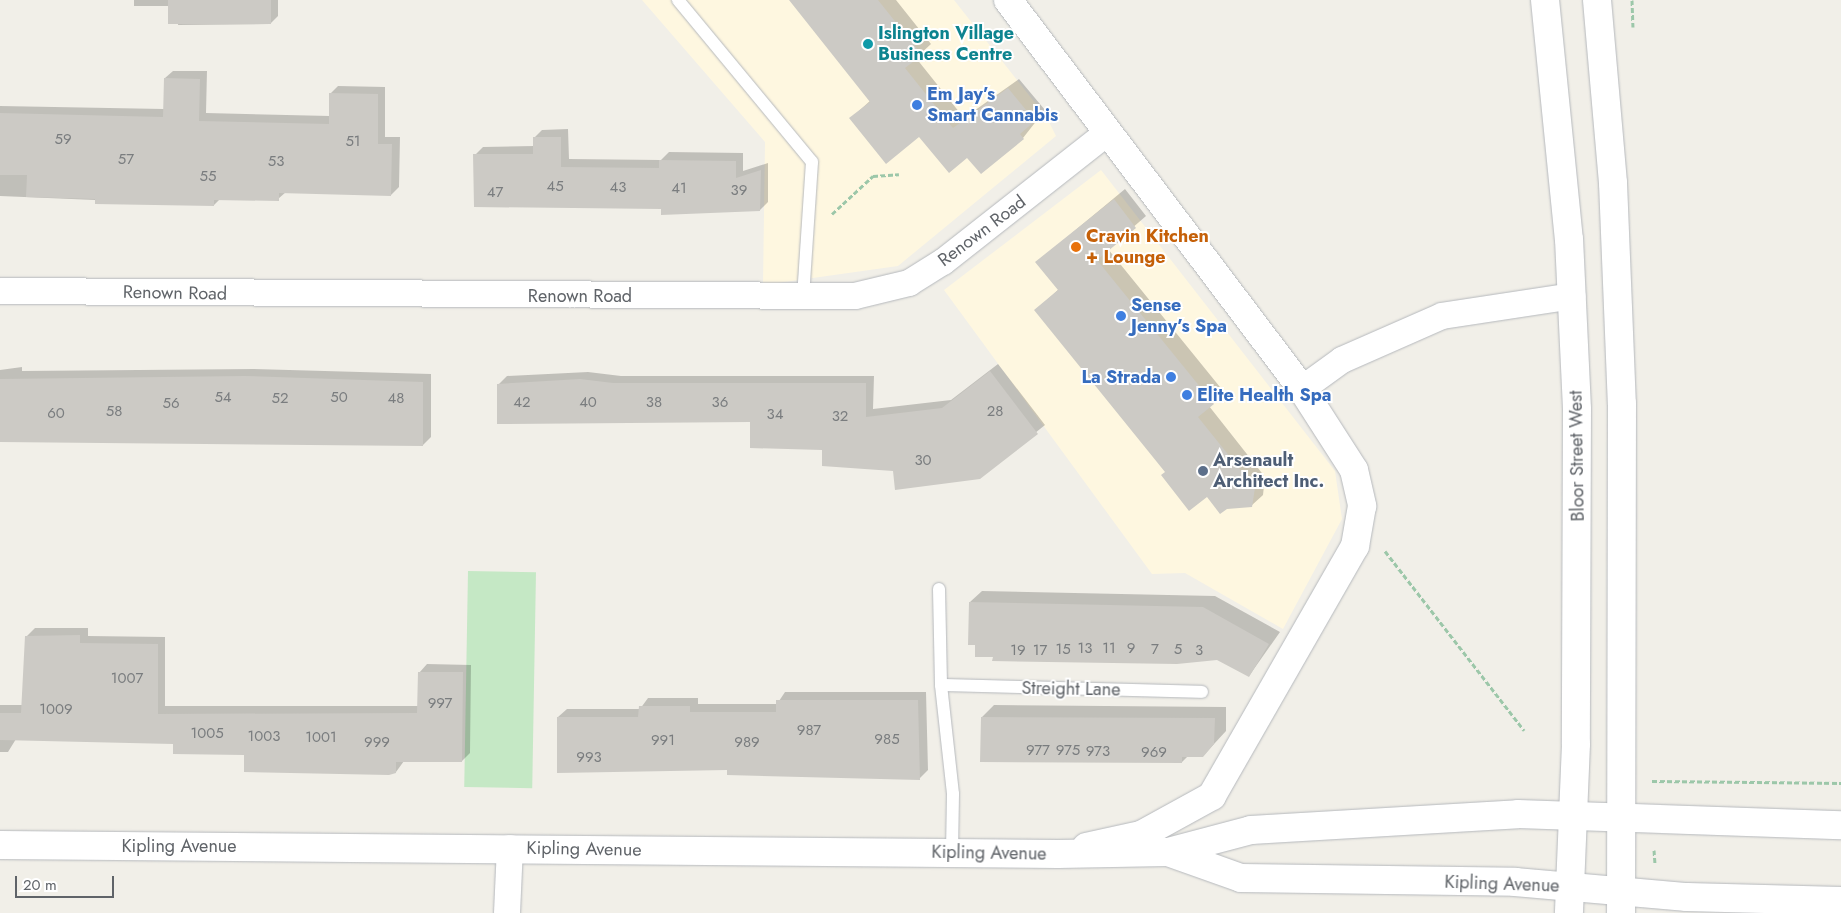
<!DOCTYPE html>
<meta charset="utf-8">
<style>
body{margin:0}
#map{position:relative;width:1841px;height:913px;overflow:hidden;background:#f1efe8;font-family:Jost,sans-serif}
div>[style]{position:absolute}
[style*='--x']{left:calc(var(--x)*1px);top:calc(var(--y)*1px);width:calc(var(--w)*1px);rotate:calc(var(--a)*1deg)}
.commercial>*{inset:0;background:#fef7e0}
.green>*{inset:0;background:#c5e8c5;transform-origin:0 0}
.shadow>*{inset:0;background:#0003}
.building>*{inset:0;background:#cccac5;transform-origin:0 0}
.path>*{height:3px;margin-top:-1.5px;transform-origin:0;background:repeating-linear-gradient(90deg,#9cc7a9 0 5px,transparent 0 7.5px)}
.roads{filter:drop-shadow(0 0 1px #b5b8bc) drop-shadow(0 0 1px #b5b8bc)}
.service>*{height:12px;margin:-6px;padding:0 6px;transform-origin:6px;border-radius:6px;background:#fff}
.minor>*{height:26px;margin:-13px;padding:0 13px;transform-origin:13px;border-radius:13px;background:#fff}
.tertiary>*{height:28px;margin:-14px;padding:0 14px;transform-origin:14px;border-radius:14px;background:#fff}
.secondary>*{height:28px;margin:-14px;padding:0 14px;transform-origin:14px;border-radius:14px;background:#fff}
.dots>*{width:14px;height:14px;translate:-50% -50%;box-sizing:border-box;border:2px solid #fff;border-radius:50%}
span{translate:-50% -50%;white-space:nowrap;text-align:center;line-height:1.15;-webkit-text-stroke:4px #fff;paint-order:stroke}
.number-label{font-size:15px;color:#7a7d7f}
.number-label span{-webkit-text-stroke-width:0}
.culture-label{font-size:18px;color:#0d838f;font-weight:700}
.left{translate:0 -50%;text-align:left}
.shop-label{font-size:18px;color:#366cbe;font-weight:700}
.right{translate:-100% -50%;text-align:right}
.street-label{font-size:18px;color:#5f6368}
.food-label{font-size:18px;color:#c56008;font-weight:700}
.service-label{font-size:18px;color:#4e5e75;font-weight:700}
.scale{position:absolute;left:15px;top:876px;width:99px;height:22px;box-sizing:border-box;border:2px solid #5f6368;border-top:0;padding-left:6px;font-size:15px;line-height:18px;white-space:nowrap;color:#5f6368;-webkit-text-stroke:4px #fff;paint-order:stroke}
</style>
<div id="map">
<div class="commercial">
<i style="clip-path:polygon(642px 0,954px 0,1047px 118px,1056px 136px,898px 266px,763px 285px,765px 142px)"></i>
<i style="clip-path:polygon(1101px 170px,1335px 471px,1342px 519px,1283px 629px,1185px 573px,1152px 574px,944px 290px)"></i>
</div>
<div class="green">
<i style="left:468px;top:571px;width:68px;height:216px;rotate:1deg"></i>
</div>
<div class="shadow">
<i style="clip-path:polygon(134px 0,278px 0,278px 16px,270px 24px,178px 25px,179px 6px,134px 6px)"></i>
<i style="clip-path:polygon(790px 0,896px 0,931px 44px,916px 58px,964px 118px,1019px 79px,1045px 110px,1023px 138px,967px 156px,919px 135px,851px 118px,871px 100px)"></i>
<i style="clip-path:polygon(173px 71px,207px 71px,206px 113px,330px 116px,330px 94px,338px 86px,385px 87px,385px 137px,400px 137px,399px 187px,391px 195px,286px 192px,278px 199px,220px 199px,214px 205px,0 196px,0 106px,164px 109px,165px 78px)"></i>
<i style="clip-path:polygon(568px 129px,569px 159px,661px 160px,669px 152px,743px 153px,743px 171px,768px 163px,768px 202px,760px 210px,662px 208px,475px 155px,483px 147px,534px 146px,534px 138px,542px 130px)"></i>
<i style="clip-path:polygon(1125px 189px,1146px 216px,1108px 249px,1224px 392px,1209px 406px,1265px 477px,1263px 495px,1251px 506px,1227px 507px,1166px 472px,1036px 310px,1059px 289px,1037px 262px)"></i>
<i style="clip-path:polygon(998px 364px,1045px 425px,979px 478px,824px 449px,751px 421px,499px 384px,507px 376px,588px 372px,621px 376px,874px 376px,873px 409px,951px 400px)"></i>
<i style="clip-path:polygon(22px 367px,22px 371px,254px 369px,431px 374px,431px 437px,423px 445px,0 440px,0 370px)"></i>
<i style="clip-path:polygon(982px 591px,1215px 596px,1280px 632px,1249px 676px,1217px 659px,994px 655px,976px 644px,970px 602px)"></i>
<i style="clip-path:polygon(35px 628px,88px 628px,88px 636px,165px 637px,165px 706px,419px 706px,419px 673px,427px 664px,471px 665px,470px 753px,462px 761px,404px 761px,396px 772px,175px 743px,16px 739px,8px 752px,0 752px,0 705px,22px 705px,27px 636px)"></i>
<i style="clip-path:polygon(785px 692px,926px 692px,928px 770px,920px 778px,729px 769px,558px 717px,567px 709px,640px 709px,648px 698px,698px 698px,698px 704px,777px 704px)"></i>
<i style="clip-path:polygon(994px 705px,1226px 707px,1226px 731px,1203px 756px,1188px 756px,1182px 762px,982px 717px)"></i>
</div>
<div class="building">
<i style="left:168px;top:0;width:103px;height:24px"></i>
<i style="clip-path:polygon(789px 0,878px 0,922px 55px,905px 68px,953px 128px,1008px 88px,1035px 121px,1020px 134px,1024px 139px,981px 174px,967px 158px,949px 173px,919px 137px,886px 164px,849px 118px,870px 102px)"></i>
<i style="clip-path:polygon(164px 78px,200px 79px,199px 121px,329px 124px,329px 93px,378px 94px,378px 144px,392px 144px,391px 196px,279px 193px,279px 201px,214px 200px,214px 206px,95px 204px,95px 199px,26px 197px,27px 175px,0 175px,0 113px,163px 117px)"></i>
<i style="clip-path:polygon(533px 137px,561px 137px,561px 167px,659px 168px,659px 160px,736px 161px,736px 178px,761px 170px,760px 211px,661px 215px,661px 209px,474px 207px,473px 154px,533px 154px)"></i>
<i style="clip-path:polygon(1114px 199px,1136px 228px,1097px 260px,1214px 404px,1198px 417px,1255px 488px,1252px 507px,1227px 509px,1220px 514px,1207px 497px,1189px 511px,1161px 475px,1165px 472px,1034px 310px,1058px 290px,1035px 262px)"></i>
<i style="clip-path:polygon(990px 371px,1038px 434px,980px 479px,895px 490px,893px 471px,822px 466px,822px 450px,750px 448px,750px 422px,497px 424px,497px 384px,580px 379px,613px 383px,866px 383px,866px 417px,942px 408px)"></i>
<i style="clip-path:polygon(245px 376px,423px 382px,423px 446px,0 442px,0 379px)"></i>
<i style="clip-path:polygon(969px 602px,1203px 607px,1269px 644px,1249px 677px,1217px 660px,1177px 664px,992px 661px,993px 657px,975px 657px,975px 645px,968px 645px)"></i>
<i style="clip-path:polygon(80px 635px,80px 643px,158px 644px,158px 714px,417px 713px,418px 672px,463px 672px,462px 762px,396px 762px,396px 773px,389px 775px,244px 772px,244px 755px,173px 754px,173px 744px,0 740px,0 713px,21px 713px,25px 636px)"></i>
<i style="clip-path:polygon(776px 700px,918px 700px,920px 780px,727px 775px,727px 770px,557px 773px,557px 717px,638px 717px,639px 706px,690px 706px,690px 712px,776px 712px)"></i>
<i style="clip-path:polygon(981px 717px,1215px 718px,1214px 744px,1203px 757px,1182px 757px,1182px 763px,980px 762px)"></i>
</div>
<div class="path">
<i style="--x:1632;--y:0;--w:27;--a:88"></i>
<i style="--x:832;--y:214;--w:56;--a:-42.8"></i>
<i style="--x:873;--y:176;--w:26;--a:-4"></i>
<i style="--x:1385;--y:551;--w:227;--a:52.2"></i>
<i style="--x:1652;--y:781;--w:189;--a:0.6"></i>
<i style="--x:1654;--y:850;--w:14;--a:86"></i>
</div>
<div class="roads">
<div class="service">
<i style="--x:678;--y:0;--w:210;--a:50.4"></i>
<i style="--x:812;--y:162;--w:134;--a:93.8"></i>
<i style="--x:939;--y:589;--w:96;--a:88.8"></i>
<i style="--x:941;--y:685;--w:110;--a:83.7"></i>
<i style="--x:953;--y:794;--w:59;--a:91"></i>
<i style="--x:941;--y:685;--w:261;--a:1.5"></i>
</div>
<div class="minor">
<i style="--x:0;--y:291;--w:855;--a:0.34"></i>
<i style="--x:855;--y:296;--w:56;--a:-13.5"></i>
<i style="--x:909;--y:283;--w:40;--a:-32"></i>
<i style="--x:943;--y:262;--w:210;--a:-38.2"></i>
<i style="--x:1302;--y:389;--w:49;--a:-35.9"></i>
<i style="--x:1342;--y:360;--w:109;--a:-23.7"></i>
<i style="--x:1442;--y:316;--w:132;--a:-8.7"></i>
<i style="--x:507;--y:913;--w:65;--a:-87.4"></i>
</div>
<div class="tertiary">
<i style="--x:1008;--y:0;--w:488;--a:52.9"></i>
<i style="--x:1302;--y:389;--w:96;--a:57.3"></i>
<i style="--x:1354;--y:470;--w:37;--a:77"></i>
<i style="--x:1362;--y:506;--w:41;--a:99.9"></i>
<i style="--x:1355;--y:546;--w:288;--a:119.8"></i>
<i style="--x:1212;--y:796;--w:81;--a:151.2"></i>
<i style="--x:1141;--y:835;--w:56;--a:167.7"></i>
</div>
<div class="secondary">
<i style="--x:1545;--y:0;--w:240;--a:84.3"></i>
<i style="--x:1569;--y:239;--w:170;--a:87.3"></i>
<i style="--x:1577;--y:409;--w:335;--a:90.2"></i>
<i style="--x:1576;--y:744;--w:169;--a:92.4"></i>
<i style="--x:1597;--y:0;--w:184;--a:85"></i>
<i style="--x:1613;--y:183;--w:221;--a:87.7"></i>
<i style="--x:1622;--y:404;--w:509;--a:90.11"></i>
<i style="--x:0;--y:845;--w:1058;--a:0.49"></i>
<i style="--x:1058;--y:854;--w:110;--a:-1"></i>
<i style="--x:1168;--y:852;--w:86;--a:-14.8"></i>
<i style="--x:1251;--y:830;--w:267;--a:-3.4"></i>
<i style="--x:1518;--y:814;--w:323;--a:2"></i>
<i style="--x:1168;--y:852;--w:77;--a:19.6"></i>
<i style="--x:1241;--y:878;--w:274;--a:0.8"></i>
<i style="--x:1515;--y:882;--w:173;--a:5"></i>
<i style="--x:1687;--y:897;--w:154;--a:1.5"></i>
</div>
</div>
<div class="dots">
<i style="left:868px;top:44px;background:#0f9aa8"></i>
<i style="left:917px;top:105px;background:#3f7fe0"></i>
<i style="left:1076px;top:247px;background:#e8710a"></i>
<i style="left:1121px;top:316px;background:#3f7fe0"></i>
<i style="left:1171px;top:377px;background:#3f7fe0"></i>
<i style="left:1187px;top:395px;background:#3f7fe0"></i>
<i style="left:1203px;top:471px;background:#5c6f8a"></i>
</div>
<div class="number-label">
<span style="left:63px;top:140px">59</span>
<span style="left:353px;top:142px">51</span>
<span style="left:126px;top:160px">57</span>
<span style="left:276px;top:162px">53</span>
<span style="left:208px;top:177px">55</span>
<span style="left:555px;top:187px">45</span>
<span style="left:618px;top:188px">43</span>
<span style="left:679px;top:189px">41</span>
<span style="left:739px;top:191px">39</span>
<span style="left:495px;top:193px">47</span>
<span style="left:223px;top:398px">54</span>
<span style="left:339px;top:398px">50</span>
<span style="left:280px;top:399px">52</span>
<span style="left:396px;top:399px">48</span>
<span style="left:522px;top:403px">42</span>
<span style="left:588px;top:403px">40</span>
<span style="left:654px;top:403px">38</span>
<span style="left:720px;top:403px">36</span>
<span style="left:171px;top:404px">56</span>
<span style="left:114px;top:412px">58</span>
<span style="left:995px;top:412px">28</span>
<span style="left:56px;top:414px">60</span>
<span style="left:775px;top:415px">34</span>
<span style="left:840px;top:417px">32</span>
<span style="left:923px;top:461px">30</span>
<span style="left:1085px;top:649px">13</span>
<span style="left:1109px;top:649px">11</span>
<span style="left:1131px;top:649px">9</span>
<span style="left:1063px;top:650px">15</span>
<span style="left:1155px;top:650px">7</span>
<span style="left:1178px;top:650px">5</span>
<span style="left:1018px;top:651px">19</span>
<span style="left:1040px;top:651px">17</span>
<span style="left:1199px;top:651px">3</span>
<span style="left:127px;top:679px">1007</span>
<span style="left:440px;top:704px">997</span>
<span style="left:56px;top:710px">1009</span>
<span style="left:809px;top:731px">987</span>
<span style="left:207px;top:734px">1005</span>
<span style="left:264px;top:737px">1003</span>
<span style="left:321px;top:738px">1001</span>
<span style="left:887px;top:740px">985</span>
<span style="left:663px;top:741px">991</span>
<span style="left:377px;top:743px">999</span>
<span style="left:747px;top:743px">989</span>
<span style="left:1038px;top:751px">977</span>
<span style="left:1068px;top:751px">975</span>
<span style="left:1098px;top:752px">973</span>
<span style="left:1154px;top:753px">969</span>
<span style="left:589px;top:758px">993</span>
</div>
<div class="culture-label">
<span class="left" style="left:878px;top:44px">Islington Village<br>Business Centre</span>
</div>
<div class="shop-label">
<span class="left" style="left:927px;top:105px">Em Jay’s<br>Smart Cannabis</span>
<span class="left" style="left:1131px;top:316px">Sense<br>Jenny’s Spa</span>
<span class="right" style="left:1161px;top:377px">La Strada</span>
<span class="left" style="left:1197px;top:395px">Elite Health Spa</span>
</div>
<div class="street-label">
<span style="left:982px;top:231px;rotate:-37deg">Renown Road</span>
<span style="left:175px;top:293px;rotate:1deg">Renown Road</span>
<span style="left:580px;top:296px">Renown Road</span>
<span style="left:1577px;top:456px;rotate:-91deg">Bloor Street West</span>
<span style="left:1071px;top:689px;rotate:1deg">Streight Lane</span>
<span style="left:179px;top:846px">Kipling Avenue</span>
<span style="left:584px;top:849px;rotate:1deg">Kipling Avenue</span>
<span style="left:989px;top:853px;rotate:1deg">Kipling Avenue</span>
<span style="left:1502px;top:884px;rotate:2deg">Kipling Avenue</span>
</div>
<div class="food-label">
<span class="left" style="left:1086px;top:247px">Cravin Kitchen<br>+ Lounge</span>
</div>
<div class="service-label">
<span class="left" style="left:1213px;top:471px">Arsenault<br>Architect Inc.</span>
</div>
<div class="scale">20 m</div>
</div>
